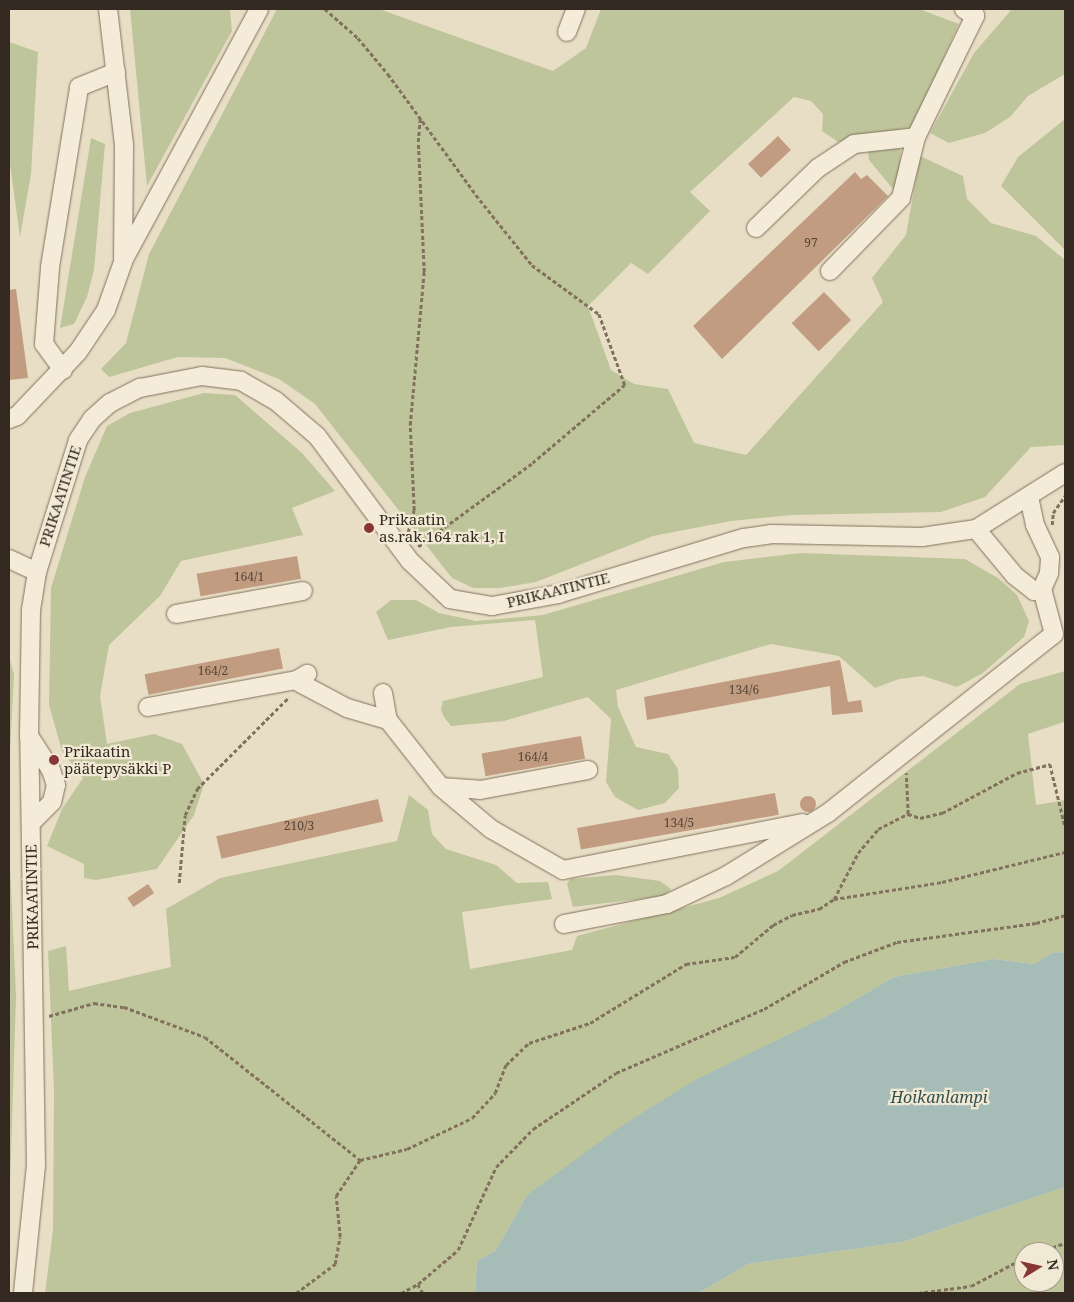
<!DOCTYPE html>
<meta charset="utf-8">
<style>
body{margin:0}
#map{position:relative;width:1074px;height:1302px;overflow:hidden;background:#e8dec6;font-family:"Noto Serif",serif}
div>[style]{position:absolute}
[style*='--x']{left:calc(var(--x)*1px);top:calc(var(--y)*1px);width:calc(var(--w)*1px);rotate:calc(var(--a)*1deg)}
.green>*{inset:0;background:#bfc59b}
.water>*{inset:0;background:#a6bcb6}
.building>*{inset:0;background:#c19c80;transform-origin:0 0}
.round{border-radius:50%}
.path>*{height:2.5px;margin-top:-1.25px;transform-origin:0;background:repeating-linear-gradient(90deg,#81715e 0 4px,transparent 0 6.5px)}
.roads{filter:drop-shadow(0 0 1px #81715e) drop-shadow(0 0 1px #81715e)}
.minor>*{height:18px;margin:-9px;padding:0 9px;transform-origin:9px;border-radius:9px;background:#f4ecd8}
.dots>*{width:14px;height:14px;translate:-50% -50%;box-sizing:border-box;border:2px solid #f1e9d4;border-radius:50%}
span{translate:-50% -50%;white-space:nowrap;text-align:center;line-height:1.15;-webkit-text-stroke:4.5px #f1e9d4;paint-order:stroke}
.number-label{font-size:12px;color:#564638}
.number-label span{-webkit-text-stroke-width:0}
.street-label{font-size:15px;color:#332920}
.poi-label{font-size:15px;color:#332920}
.left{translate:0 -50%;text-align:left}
.water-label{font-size:16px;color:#31514f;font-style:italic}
.frame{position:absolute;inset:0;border:10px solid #332920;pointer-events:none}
.north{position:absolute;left:1014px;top:1242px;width:50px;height:50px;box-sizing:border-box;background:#f1e9d4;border:1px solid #a59c8c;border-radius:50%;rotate:81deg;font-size:14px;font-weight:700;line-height:20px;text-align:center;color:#332920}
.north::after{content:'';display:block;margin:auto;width:18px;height:22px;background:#883635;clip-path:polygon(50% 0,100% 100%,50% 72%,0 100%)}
</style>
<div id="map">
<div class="green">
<i style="clip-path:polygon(130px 9px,230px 9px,232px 31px,147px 186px)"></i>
<i style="clip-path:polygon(277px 9px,379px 9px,553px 71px,586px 48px,601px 9px,919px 9px,959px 24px,912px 127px,838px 142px,822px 131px,823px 114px,811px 101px,794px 97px,690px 192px,710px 211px,648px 274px,631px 263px,588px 306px,611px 370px,634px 384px,668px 389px,694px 443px,746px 455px,883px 302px,872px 278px,906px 235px,920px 156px,963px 176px,967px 199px,991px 223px,1036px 236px,1065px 260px,1065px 445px,1031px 447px,985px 497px,941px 512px,792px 515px,731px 521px,653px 536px,536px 582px,500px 588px,473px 588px,452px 578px,315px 404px,279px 379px,225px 358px,178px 357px,109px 377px,101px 369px,126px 343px,149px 254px)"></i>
<i style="clip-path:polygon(1012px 9px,1065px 9px,1065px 74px,1028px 96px,1010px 117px,985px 133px,949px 143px,930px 133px,974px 53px)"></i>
<i style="clip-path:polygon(9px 42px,38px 52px,31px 174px,20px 237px,9px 157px)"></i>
<i style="clip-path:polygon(1065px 119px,1065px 250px,1001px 186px,1018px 157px)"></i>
<i style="clip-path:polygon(91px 138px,105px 144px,94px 270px,87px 297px,74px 324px,60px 328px)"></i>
<i style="clip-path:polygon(896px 146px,901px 150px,898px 185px,893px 189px,869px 160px,868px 151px)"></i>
<i style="clip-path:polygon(204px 393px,235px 395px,302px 453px,335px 491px,292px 508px,303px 535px,181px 561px,160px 596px,109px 645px,100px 696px,107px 744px,154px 734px,182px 744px,204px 784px,194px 815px,157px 869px,96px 880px,84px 878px,84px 864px,47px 846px,62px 809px,83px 778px,62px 751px,49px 705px,51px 588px,85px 477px,107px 426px,130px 413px)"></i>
<i style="clip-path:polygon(801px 553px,965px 559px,998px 578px,1017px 595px,1029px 621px,1024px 637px,983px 673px,957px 687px,923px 676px,899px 679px,875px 688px,839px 656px,771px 644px,616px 690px,618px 707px,636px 747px,668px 754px,678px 769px,679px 788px,665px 803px,638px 810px,615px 797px,606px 782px,611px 719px,588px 697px,504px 721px,451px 726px,444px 717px,441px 710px,443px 701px,543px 677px,535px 620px,451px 627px,388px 640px,376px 612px,391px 600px,416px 600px,439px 613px,476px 621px,543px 615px,724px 562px)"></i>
<i style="clip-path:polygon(9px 656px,14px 675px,9px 771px)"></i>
<i style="clip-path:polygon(1065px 671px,1064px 722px,1028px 734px,1036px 805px,1065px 800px,1065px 952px,1052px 953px,1034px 964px,993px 959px,894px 977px,827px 1016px,527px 1195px,496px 1250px,477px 1261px,475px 1293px,45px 1293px,53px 1230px,54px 1089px,48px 951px,66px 946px,69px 991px,171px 967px,166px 909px,220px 878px,397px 841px,409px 795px,428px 810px,432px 834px,446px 849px,496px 865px,517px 883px,548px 882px,552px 899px,462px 912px,470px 969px,572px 950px,577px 936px,719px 898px,778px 871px,1020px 684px)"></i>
<i style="clip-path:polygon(9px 842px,16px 996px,9px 1219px)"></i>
<i style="clip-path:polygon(616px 875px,660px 881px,671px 889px,664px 896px,573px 907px,567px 884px,570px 879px)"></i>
<i style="clip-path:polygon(evenodd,1065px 1187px,1065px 1293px,699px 1293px,748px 1264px,903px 1242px,1065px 1187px,1024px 1252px,1054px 1252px,1054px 1282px,1024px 1282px,1024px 1252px)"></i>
</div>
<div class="water">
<i style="clip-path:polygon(1065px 952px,1065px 1187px,903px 1242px,748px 1264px,699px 1293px,475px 1293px,477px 1261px,496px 1250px,527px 1195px,623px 1125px,695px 1080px,827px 1016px,894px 977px,993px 959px,1034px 964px,1052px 953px)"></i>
</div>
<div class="building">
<i style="left:778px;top:136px;width:19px;height:41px;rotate:47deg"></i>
<i style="clip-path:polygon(855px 172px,861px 179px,867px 175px,888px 196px,722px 359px,693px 326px)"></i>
<i style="clip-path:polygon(16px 289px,28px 378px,9px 380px,9px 290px)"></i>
<i style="left:824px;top:292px;width:39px;height:45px;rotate:46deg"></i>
<i style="left:297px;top:556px;width:23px;height:102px;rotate:80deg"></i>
<i style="left:279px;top:648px;width:21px;height:137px;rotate:79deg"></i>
<i style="clip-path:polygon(840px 660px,848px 702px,861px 700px,863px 712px,832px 715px,830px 686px,647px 720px,644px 697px)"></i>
<i style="left:581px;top:736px;width:23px;height:101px;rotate:80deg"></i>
<i style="left:775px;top:793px;width:22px;height:201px;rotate:80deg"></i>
<i class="round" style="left:800px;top:796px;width:16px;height:16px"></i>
<i style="left:378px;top:799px;width:23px;height:166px;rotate:77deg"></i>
<i style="left:148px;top:884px;width:11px;height:25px;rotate:56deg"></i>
</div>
<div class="path">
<i style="--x:325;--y:9;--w:44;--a:41.3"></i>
<i style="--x:358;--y:38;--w:47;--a:50.2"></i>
<i style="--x:388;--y:74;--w:156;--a:53.9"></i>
<i style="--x:480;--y:200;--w:83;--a:51.3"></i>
<i style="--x:532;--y:265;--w:83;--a:36.2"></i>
<i style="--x:599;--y:314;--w:76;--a:69.9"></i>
<i style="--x:625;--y:385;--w:122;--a:139.7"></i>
<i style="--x:532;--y:464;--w:142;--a:143.9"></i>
<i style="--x:1052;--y:525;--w:12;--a:-85"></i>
<i style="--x:1053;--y:513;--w:21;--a:-55"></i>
<i style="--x:408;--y:532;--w:23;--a:-75"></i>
<i style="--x:414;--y:510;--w:85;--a:-92.7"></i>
<i style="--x:410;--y:425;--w:154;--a:-84.8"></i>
<i style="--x:424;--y:272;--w:130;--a:-92.6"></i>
<i style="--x:418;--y:142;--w:24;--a:-85"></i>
<i style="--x:908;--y:814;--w:13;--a:18"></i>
<i style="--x:920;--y:818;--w:23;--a:-13"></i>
<i style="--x:942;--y:813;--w:85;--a:-28.1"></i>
<i style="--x:1017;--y:773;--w:34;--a:-15"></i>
<i style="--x:1050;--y:764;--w:64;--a:76.4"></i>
<i style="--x:179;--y:883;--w:68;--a:-85"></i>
<i style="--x:185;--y:815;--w:29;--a:-65"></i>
<i style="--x:197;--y:789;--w:130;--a:-45"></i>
<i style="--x:834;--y:899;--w:52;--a:-62.4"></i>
<i style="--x:858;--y:853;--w:31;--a:-50"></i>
<i style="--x:878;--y:829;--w:34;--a:-27"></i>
<i style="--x:908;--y:814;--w:41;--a:-92.8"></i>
<i style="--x:49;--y:1016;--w:47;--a:-16.1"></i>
<i style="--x:94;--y:1003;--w:30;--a:8"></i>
<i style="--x:124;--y:1007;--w:86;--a:20.3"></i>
<i style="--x:205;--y:1037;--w:198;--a:38.4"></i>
<i style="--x:1040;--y:1252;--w:27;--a:-20"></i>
<i style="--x:418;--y:1284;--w:10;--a:61"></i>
<i style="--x:296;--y:1293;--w:49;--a:-36.6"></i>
<i style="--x:335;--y:1264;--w:27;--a:-80"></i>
<i style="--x:340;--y:1237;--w:41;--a:-95.6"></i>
<i style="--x:336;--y:1196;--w:43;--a:-56.3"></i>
<i style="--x:360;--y:1160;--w:48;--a:-13.2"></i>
<i style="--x:407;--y:1149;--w:72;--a:-25.5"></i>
<i style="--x:472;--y:1118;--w:34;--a:-47"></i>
<i style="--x:495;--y:1093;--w:30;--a:-69"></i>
<i style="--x:506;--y:1065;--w:32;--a:-44"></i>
<i style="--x:529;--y:1043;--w:64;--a:-18.2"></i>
<i style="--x:590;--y:1023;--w:113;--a:-31.6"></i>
<i style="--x:686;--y:964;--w:49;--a:-8.1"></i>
<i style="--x:735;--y:957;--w:50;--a:-40.1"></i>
<i style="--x:773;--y:925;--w:21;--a:-28"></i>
<i style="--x:792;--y:915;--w:28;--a:-13"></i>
<i style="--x:819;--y:909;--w:18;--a:-34"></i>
<i style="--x:834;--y:899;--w:109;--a:-8.9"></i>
<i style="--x:942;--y:882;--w:127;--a:-13.7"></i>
<i style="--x:401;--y:1293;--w:19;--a:-28"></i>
<i style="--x:418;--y:1284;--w:52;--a:-40.4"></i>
<i style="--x:458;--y:1250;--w:91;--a:-65.4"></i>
<i style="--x:496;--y:1167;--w:53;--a:-45.8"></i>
<i style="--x:533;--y:1129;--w:100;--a:-34"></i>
<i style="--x:616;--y:1073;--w:161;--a:-23.4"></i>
<i style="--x:764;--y:1009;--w:93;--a:-30.4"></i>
<i style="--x:844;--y:962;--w:57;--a:-20.7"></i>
<i style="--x:897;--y:942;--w:140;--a:-7.8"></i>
<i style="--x:1036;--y:923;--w:30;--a:-15"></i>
<i style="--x:918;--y:1293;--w:53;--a:-7.5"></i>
<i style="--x:971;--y:1286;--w:60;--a:-27.8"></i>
</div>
<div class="roads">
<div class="minor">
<i style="--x:567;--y:32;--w:25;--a:-69"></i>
<i style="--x:756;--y:228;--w:86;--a:-44.1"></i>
<i style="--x:818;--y:168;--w:43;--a:-33.7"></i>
<i style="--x:854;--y:144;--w:62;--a:-6.4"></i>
<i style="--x:124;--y:259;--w:284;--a:-61.6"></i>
<i style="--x:830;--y:271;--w:102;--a:-45.8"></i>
<i style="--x:901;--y:198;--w:63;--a:-76.2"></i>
<i style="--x:916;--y:137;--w:135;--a:-64"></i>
<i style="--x:975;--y:16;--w:13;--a:-148"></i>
<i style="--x:63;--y:370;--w:32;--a:-126"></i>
<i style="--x:44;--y:344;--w:77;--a:-85.5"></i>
<i style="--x:50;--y:267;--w:182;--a:-80.8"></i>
<i style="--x:79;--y:87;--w:40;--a:-22"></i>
<i style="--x:9;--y:419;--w:9;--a:-21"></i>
<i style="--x:17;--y:416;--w:88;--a:-46.4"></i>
<i style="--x:78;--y:352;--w:50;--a:-56.3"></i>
<i style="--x:106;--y:310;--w:51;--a:-70.5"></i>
<i style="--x:123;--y:262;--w:117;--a:-89.5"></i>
<i style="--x:124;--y:145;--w:137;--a:-96.7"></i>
<i style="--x:976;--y:529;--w:61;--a:50.3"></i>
<i style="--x:1015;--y:576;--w:24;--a:38"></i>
<i style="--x:1034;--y:591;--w:8;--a:-14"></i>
<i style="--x:9;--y:559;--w:31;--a:25"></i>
<i style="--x:176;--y:614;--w:129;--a:-10.3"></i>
<i style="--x:300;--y:683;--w:53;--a:28"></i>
<i style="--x:347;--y:708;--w:43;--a:16.3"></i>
<i style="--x:383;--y:693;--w:27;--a:80"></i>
<i style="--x:388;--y:720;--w:85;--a:51.7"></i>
<i style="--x:441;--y:787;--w:65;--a:40"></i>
<i style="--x:491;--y:829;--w:83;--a:29.7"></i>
<i style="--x:563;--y:870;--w:244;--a:-11.1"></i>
<i style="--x:148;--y:707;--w:151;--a:-10.3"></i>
<i style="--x:297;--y:680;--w:12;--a:-31"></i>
<i style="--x:29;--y:736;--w:40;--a:57.1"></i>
<i style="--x:51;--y:770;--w:16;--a:72"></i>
<i style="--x:56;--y:785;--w:17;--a:103"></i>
<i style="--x:52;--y:802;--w:30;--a:135"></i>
<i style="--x:441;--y:787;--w:39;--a:4"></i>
<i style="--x:480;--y:790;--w:110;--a:-10.5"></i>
<i style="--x:564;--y:924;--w:105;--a:-11"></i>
<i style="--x:667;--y:904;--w:65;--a:-25.4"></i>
<i style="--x:726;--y:876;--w:120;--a:-31.7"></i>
<i style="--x:828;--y:813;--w:288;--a:-38.4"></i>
<i style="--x:1054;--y:634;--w:47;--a:-104.9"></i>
<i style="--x:1042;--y:589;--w:17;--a:-66"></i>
<i style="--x:1049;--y:573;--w:16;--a:-86"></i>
<i style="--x:1050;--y:557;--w:35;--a:-115"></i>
<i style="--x:1035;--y:525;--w:29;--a:-102"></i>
<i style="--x:23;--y:1293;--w:128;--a:-84.2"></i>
<i style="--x:36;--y:1166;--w:430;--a:-90.9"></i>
<i style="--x:29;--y:736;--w:126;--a:-89.1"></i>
<i style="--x:31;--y:610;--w:38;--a:-81"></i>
<i style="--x:37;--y:572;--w:138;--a:-72.7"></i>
<i style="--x:78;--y:440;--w:25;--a:-56"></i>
<i style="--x:92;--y:419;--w:24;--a:-42"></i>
<i style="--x:110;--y:403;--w:34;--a:-27"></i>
<i style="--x:140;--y:388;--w:63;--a:-11"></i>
<i style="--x:202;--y:376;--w:39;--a:7"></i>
<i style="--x:241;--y:381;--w:40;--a:29.7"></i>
<i style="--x:276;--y:401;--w:54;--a:40.5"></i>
<i style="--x:317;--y:436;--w:156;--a:53.4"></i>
<i style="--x:410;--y:561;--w:55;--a:43.5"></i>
<i style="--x:450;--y:599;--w:43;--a:9.5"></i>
<i style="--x:492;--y:606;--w:67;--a:-10.3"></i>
<i style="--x:558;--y:594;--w:194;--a:-16.8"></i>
<i style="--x:744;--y:538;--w:27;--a:-8"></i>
<i style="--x:771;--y:534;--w:151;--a:1.1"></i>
<i style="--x:922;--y:537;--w:55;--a:-8.4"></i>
<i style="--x:976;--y:529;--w:105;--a:-32.2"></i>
</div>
</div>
<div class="dots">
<i style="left:369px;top:528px;background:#883635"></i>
<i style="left:54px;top:760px;background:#883635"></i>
</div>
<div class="number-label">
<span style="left:811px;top:243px">97</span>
<span style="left:249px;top:577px">164/1</span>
<span style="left:213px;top:671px">164/2</span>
<span style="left:744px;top:690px">134/6</span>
<span style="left:533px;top:757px">164/4</span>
<span style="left:679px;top:823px">134/5</span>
<span style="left:299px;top:826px">210/3</span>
</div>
<div class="street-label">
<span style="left:60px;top:496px;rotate:-72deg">PRIKAATINTIE</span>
<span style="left:558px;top:590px;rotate:-14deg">PRIKAATINTIE</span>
<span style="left:32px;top:897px;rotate:-91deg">PRIKAATINTIE</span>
</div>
<div class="poi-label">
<span class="left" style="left:379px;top:528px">Prikaatin<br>as.rak.164 rak 1, I</span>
<span class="left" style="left:64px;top:760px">Prikaatin<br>päätepysäkki P</span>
</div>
<div class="water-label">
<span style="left:939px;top:1097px">Hoikanlampi</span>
</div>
<div class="frame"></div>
<div class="north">N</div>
</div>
